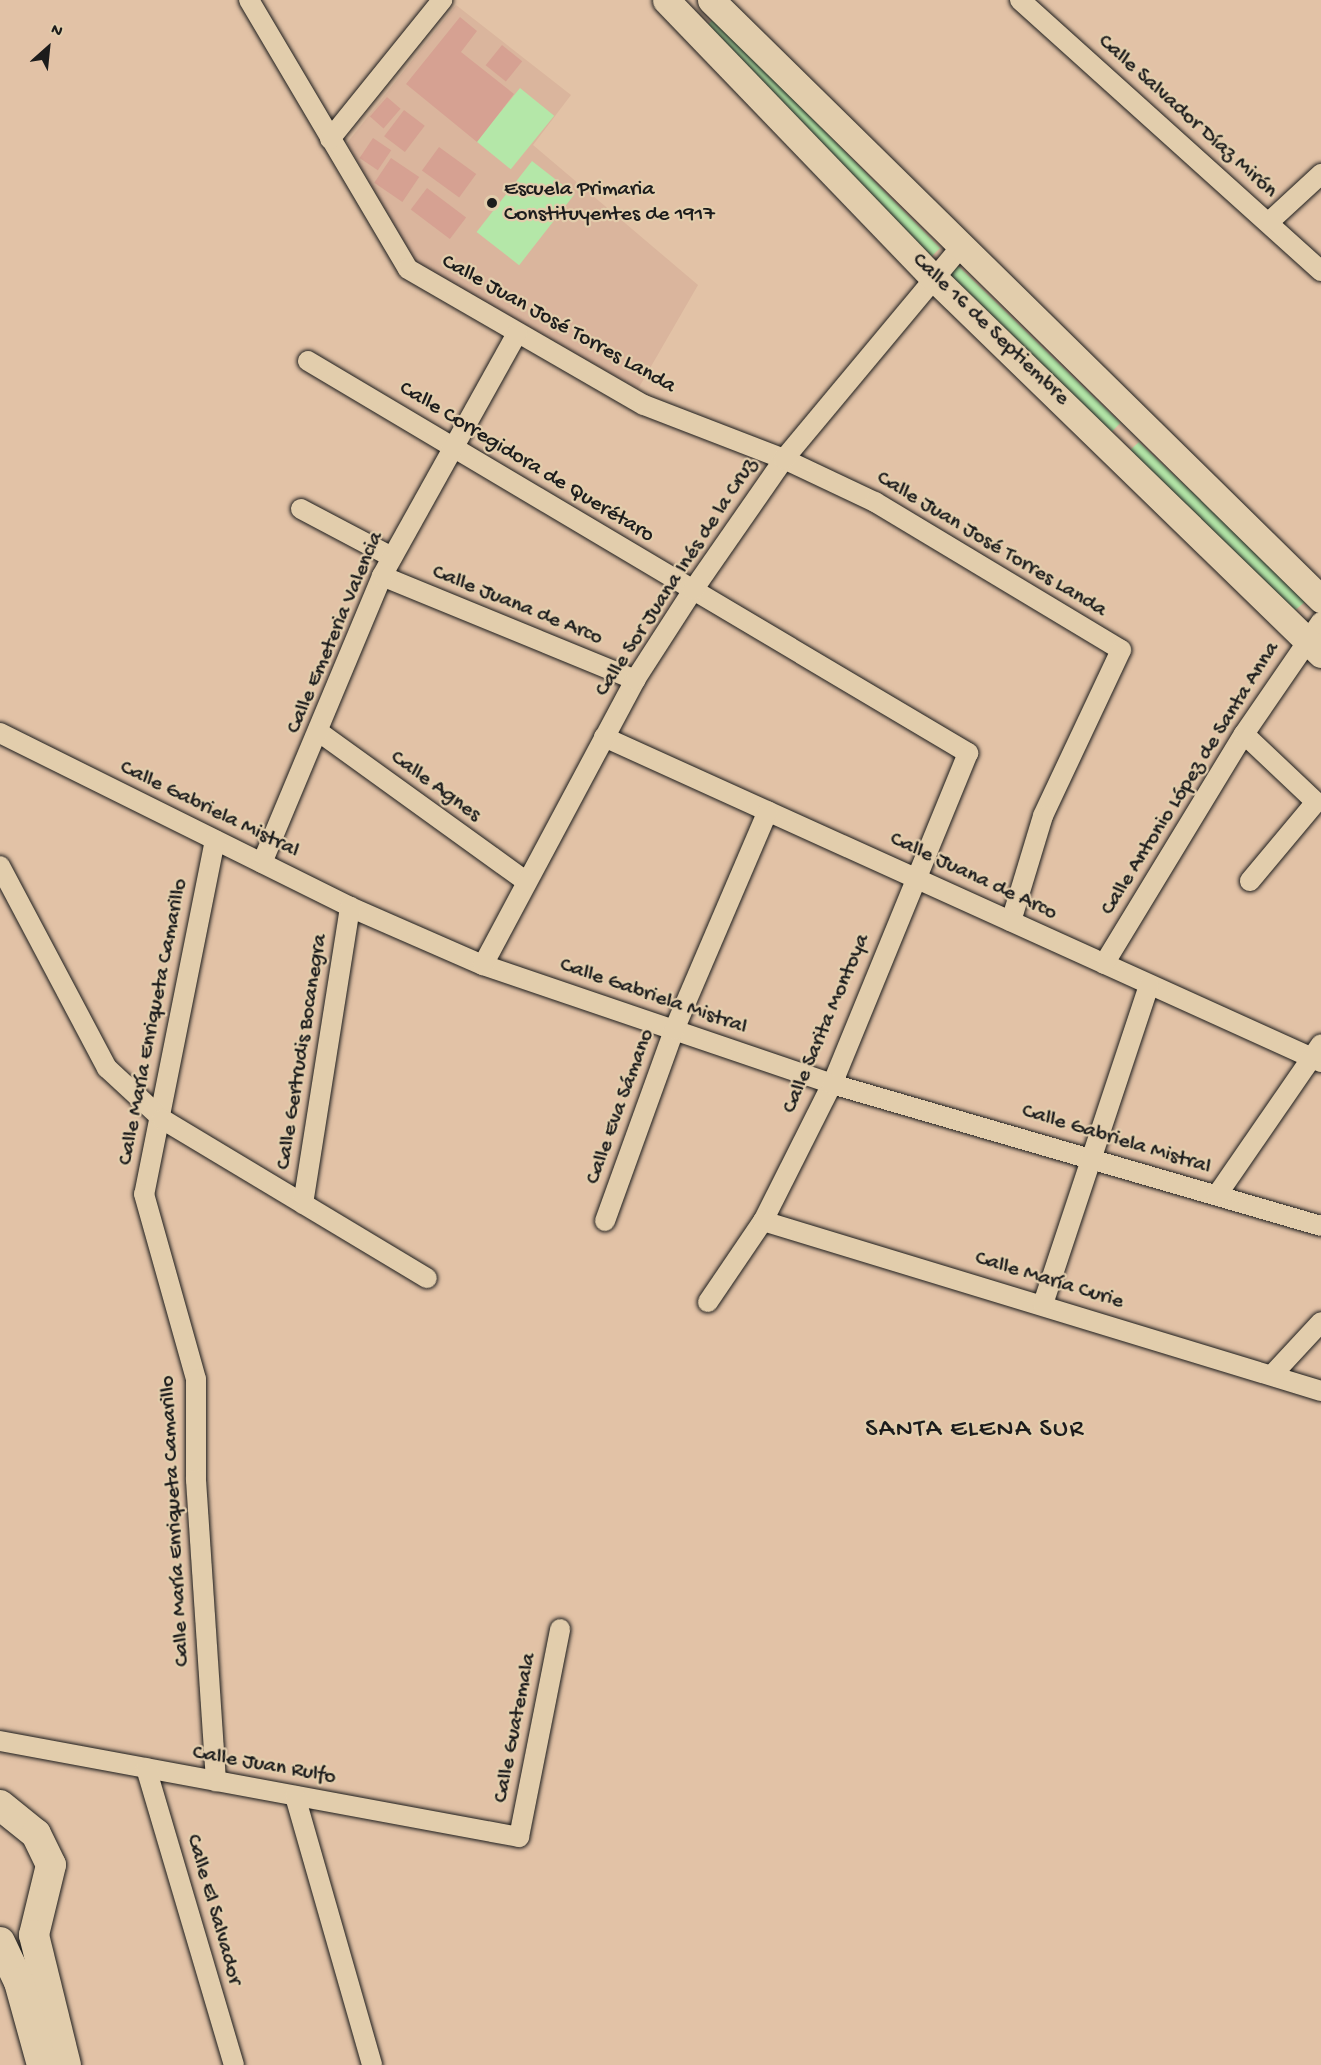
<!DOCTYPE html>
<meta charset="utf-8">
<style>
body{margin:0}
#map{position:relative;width:1321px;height:2065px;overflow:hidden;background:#e2c2a6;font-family:"Gochi Hand",sans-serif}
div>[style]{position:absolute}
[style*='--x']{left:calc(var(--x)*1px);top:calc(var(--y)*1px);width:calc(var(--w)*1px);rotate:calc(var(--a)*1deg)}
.built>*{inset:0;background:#dab59d}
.green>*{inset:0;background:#b4e7a8;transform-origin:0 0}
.building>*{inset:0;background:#d6a192;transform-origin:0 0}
.roads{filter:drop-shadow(0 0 2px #1c1c1c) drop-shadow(0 0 2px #1c1c1c)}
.street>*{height:20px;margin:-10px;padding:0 10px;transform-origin:10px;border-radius:10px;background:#e2cdac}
.secondary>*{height:27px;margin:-13.5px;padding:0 13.5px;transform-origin:13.5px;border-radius:13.5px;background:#e2cdac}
.primary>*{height:30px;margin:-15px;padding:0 15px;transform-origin:15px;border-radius:15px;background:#e2cdac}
.dots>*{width:16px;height:16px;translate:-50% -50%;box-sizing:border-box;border:3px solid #e2cdac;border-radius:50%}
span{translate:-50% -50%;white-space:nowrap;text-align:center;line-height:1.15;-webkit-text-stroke:4.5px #e2cdac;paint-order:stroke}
.street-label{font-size:22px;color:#1c1c1c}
.poi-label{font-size:22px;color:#1c1c1c}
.left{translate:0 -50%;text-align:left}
.quarter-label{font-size:26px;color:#1c1c1c;letter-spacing:1.5px}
.north{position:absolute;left:18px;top:18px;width:60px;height:60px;-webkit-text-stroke:4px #e2cdac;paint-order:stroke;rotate:27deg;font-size:16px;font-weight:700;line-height:24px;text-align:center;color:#1c1c1c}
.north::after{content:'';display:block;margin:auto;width:21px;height:27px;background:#1c1c1c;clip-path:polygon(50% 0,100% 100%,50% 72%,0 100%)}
</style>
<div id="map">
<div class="built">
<i style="clip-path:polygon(456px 5px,571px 95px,533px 145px,698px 285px,638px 389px,416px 262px,347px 143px)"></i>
</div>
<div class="green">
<i style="clip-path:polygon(714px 19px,940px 248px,927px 261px,704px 28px)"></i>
<i style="left:520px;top:88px;width:44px;height:69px;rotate:39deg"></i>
<i style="left:532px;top:161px;width:54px;height:90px;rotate:38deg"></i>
<i style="left:955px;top:263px;width:230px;height:16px;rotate:44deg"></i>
<i style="clip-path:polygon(1139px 442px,1307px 600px,1293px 612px,1129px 451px)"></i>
</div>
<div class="building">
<i style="clip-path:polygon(460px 17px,477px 31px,461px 52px,514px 94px,477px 142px,406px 84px)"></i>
<i style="left:502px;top:45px;width:26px;height:26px;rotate:39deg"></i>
<i style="left:387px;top:97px;width:18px;height:26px;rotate:41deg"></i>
<i style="left:404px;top:110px;width:26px;height:33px;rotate:37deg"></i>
<i style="left:373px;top:138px;width:22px;height:24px;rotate:34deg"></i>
<i style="left:439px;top:147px;width:46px;height:29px;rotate:36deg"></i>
<i style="left:391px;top:158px;width:34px;height:30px;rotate:34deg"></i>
<i style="left:427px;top:188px;width:49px;height:27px;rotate:37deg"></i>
</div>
<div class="roads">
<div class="street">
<i style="--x:249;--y:0;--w:312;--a:59.4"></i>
<i style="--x:408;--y:269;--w:272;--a:30"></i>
<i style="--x:644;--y:405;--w:150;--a:21.1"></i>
<i style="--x:784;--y:459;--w:101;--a:25.3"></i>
<i style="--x:875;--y:502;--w:287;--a:31"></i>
<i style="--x:1121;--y:650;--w:183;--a:115.2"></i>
<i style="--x:1043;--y:816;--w:110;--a:106.9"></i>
<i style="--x:1020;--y:0;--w:405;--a:42"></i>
<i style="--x:330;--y:139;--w:179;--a:-51.1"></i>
<i style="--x:1269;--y:222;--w:71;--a:-42.7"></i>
<i style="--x:308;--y:361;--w:768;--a:30.71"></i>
<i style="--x:968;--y:753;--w:358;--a:112.3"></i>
<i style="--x:832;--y:1084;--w:153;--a:116.7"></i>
<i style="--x:763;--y:1221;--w:98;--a:124.2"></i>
<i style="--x:301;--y:509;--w:103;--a:27.8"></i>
<i style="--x:382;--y:576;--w:274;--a:22.3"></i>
<i style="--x:319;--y:732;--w:253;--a:35.8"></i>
<i style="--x:0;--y:733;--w:391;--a:26.4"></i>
<i style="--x:350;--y:907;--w:145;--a:23.6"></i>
<i style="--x:483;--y:965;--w:369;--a:18.8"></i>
<i style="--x:832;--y:1084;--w:509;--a:16.19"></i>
<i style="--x:1244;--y:734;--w:99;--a:43.4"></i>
<i style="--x:1316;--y:802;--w:103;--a:129.9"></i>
<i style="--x:604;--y:737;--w:787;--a:24.38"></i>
<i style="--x:215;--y:840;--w:361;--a:101.3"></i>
<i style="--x:144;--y:1194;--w:192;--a:74.3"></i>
<i style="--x:196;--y:1379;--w:101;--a:90"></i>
<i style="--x:196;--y:1480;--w:302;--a:86.2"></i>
<i style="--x:262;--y:863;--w:311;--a:-67.3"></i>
<i style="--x:382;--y:576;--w:278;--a:-60.9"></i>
<i style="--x:0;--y:866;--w:229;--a:62.1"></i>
<i style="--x:107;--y:1068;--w:75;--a:42.8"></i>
<i style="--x:162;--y:1119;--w:309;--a:31"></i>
<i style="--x:1104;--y:964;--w:269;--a:-58.7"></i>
<i style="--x:1244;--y:734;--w:136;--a:-55.5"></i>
<i style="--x:483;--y:965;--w:323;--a:-61.9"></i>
<i style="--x:635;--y:680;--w:107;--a:-57.2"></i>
<i style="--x:693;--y:590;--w:160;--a:-55.2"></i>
<i style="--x:784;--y:459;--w:273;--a:-50.2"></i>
<i style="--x:1217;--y:1195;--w:183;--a:-55.4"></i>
<i style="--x:303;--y:1204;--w:301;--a:-81"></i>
<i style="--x:605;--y:1221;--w:203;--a:-70.1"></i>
<i style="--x:674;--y:1030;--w:238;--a:-66.8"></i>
<i style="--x:763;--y:1221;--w:583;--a:16.94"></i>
<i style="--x:1043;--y:1304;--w:335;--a:-71.6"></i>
<i style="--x:1272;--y:1375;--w:72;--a:-47.2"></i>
<i style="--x:0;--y:1741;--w:528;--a:10.48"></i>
<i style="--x:519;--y:1837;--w:212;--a:-78.8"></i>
<i style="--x:146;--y:1768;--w:310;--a:73.5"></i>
<i style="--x:295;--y:1796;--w:280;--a:74"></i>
</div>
<div class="secondary">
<i style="--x:666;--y:0;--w:385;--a:46.1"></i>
<i style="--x:933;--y:277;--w:541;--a:44.18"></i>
<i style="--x:711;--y:0;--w:855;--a:44.48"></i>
</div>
<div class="primary">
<i style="--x:0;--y:1805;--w:46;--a:38.9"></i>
<i style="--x:36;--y:1834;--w:34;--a:64"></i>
<i style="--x:51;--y:1865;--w:72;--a:103.7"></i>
<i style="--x:34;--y:1935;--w:134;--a:76.2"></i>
<i style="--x:0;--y:1942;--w:44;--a:64.6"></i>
<i style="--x:19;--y:1982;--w:86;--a:74.5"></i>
</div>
</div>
<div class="dots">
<i style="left:492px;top:203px;background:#1c1c1c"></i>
</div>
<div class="street-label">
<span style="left:1187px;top:117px;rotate:42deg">Calle Salvador Díaz Mirón</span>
<span style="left:558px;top:325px;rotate:29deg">Calle Juan José Torres Landa</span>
<span style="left:990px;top:330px;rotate:44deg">Calle 16 de Septiembre</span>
<span style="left:526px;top:463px;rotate:31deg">Calle Corregidora de Querétaro</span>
<span style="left:991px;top:545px;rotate:31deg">Calle Juan José Torres Landa</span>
<span style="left:677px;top:578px;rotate:-57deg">Calle Sor Juana Inés de la Cruz</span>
<span style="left:517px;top:606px;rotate:22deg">Calle Juana de Arco</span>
<span style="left:336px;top:633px;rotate:-67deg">Calle Emeteria Valencia</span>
<span style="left:1191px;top:779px;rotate:-58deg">Calle Antonio López de Santa Anna</span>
<span style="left:435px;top:787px;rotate:36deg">Calle Agnes</span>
<span style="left:209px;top:810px;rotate:26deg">Calle Gabriela Mistral</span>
<span style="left:973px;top:877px;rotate:25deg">Calle Juana de Arco</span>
<span style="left:653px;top:997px;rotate:19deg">Calle Gabriela Mistral</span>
<span style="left:154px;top:1022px;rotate:-79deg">Calle María Enriqueta Camarillo</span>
<span style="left:827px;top:1024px;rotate:-67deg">Calle Sarita Montoya</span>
<span style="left:303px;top:1052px;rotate:-81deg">Calle Gertrudis Bocanegra</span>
<span style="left:621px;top:1107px;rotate:-70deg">Calle Eva Sámano</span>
<span style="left:1116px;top:1140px;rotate:17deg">Calle Gabriela Mistral</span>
<span style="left:1049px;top:1281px;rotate:17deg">Calle María Curie</span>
<span style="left:176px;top:1521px;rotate:-93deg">Calle María Enriqueta Camarillo</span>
<span style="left:516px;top:1728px;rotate:-79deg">Calle Guatemala</span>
<span style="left:264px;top:1766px;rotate:10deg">Calle Juan Rulfo</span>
<span style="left:213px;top:1910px;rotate:74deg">Calle El Salvador</span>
</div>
<div class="poi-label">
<span class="left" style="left:504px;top:203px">Escuela Primaria<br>Constituyentes de 1917</span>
</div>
<div class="quarter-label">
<span style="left:975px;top:1431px">SANTA ELENA SUR</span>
</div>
<div class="north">N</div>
</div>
